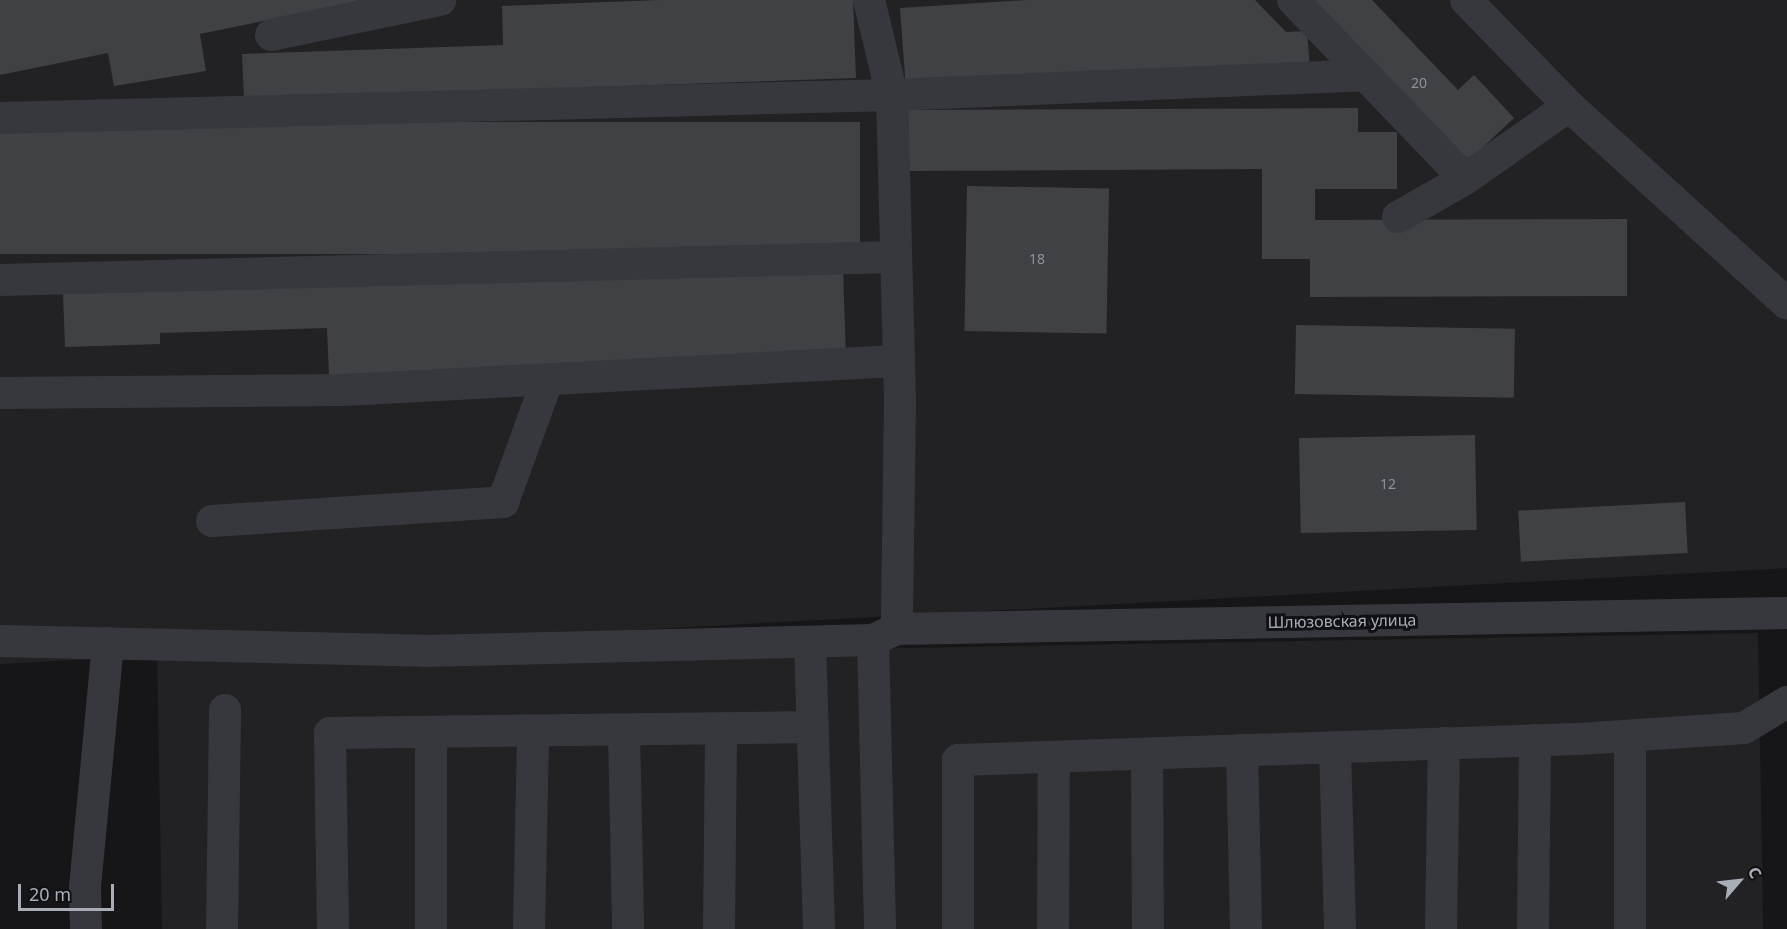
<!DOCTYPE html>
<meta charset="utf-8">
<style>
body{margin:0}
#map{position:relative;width:1787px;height:929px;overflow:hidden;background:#161618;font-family:"Noto Sans",sans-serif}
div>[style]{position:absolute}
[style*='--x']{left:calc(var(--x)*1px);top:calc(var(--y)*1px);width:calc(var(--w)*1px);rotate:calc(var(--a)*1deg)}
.built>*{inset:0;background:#222225;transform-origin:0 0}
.building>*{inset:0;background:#404145;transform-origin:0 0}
.minor>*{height:32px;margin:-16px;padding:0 16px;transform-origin:16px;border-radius:16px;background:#37383d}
span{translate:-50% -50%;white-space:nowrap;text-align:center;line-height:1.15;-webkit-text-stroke:6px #111113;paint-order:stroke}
.number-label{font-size:14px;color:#8e929b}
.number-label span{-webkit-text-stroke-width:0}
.street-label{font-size:16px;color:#a8adb8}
.north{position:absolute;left:1709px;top:851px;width:60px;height:60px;-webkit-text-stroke:4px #111113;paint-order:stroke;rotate:62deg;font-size:16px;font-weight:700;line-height:24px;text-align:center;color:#a8adb8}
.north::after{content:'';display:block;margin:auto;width:21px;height:27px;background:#a8adb8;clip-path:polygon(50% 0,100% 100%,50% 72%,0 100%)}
.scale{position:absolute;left:18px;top:884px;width:96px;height:27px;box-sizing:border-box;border:3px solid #a8adb8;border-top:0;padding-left:8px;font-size:18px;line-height:21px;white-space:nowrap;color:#a8adb8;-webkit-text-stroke:4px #111113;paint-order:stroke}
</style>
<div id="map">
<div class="built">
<i style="clip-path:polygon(0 0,1787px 0,1787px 568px,0 664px)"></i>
<i style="left:1758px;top:633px;width:296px;height:1601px;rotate:89deg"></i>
</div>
<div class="building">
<i style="clip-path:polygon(0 0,358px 0,359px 1px,200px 34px,206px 71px,114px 86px,108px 53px,0 75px)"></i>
<i style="clip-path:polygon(659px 0,853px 0,856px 78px,244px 99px,242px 54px,503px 45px,502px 6px)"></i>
<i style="clip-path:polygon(1026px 0,1255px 0,1286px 32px,1307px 31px,1310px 69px,906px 90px,900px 8px)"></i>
<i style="clip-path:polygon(1307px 0,1372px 0,1458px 90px,1474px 75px,1514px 118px,1465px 164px)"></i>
<i style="clip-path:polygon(1358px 108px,1358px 132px,1397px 132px,1397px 189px,1315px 189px,1315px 220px,1627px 219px,1627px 296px,1310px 297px,1310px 259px,1262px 259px,1262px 169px,908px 171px,908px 110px)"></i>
<i style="left:860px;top:122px;width:132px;height:860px;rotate:90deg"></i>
<i style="left:967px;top:186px;width:142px;height:145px;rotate:1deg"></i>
<i style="clip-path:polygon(843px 268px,846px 359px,329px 376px,327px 328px,160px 333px,160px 344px,65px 347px,63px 293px)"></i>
<i style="left:1296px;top:325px;width:219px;height:69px;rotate:1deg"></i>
<i style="left:1475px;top:435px;width:95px;height:176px;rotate:89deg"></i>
<i style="left:1685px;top:502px;width:51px;height:167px;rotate:87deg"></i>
</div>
<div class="minor">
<i style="--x:869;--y:0;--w:98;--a:76.4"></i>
<i style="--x:892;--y:95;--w:307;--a:88.5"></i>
<i style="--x:900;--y:402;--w:227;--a:90.8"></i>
<i style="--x:1293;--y:0;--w:248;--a:46.1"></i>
<i style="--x:1466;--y:0;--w:148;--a:45.8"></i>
<i style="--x:1569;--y:106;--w:294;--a:42.2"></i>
<i style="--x:271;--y:35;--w:173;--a:-11.7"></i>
<i style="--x:0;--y:118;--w:892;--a:-1.48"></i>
<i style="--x:892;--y:95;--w:474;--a:-2.4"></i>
<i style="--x:1398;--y:217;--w:77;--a:-29.6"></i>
<i style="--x:1465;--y:179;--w:127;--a:-35.1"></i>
<i style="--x:0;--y:280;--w:895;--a:-1.47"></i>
<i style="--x:0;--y:393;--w:343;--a:-0.5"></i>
<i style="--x:343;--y:390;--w:555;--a:-3"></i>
<i style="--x:212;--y:521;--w:292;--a:-3.7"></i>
<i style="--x:503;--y:502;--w:129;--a:-70"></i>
<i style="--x:873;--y:640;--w:289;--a:88.6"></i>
<i style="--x:0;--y:641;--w:425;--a:1.3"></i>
<i style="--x:425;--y:651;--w:448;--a:-1.4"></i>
<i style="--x:873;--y:640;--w:26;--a:-25"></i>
<i style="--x:897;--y:629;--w:890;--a:-1.03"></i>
<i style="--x:810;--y:642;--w:287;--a:88.2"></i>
<i style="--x:624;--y:731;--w:198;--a:88.8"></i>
<i style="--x:1630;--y:736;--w:193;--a:90"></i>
<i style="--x:1335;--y:748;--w:181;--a:88.4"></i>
<i style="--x:1242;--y:750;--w:179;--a:88.7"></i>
<i style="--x:1147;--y:754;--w:175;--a:89.7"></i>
<i style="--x:86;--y:929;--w:42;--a:-91.4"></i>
<i style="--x:85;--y:887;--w:245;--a:-84.6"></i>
<i style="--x:222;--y:929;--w:219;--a:-89.2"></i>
<i style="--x:333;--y:929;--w:196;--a:-90.9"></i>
<i style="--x:330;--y:733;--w:482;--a:-0.7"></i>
<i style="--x:431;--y:929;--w:196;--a:-90"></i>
<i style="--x:529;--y:929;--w:197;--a:-88.8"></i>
<i style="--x:719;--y:929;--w:200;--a:-89.4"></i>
<i style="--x:958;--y:929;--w:169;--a:-90"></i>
<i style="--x:958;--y:760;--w:620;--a:-1.94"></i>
<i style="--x:1578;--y:739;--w:166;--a:-3.8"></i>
<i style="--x:1744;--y:728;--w:50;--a:-31.2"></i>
<i style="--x:1053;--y:929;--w:172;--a:-89.7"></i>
<i style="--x:1441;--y:929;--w:186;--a:-89.1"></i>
<i style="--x:1533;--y:929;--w:189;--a:-89.4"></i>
</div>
<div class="number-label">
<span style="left:1419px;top:83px">20</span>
<span style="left:1037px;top:259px">18</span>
<span style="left:1388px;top:484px">12</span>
</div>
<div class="street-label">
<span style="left:1342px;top:621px;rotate:-1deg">Шлюзовская улица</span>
</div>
<div class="north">С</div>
<div class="scale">20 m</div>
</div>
